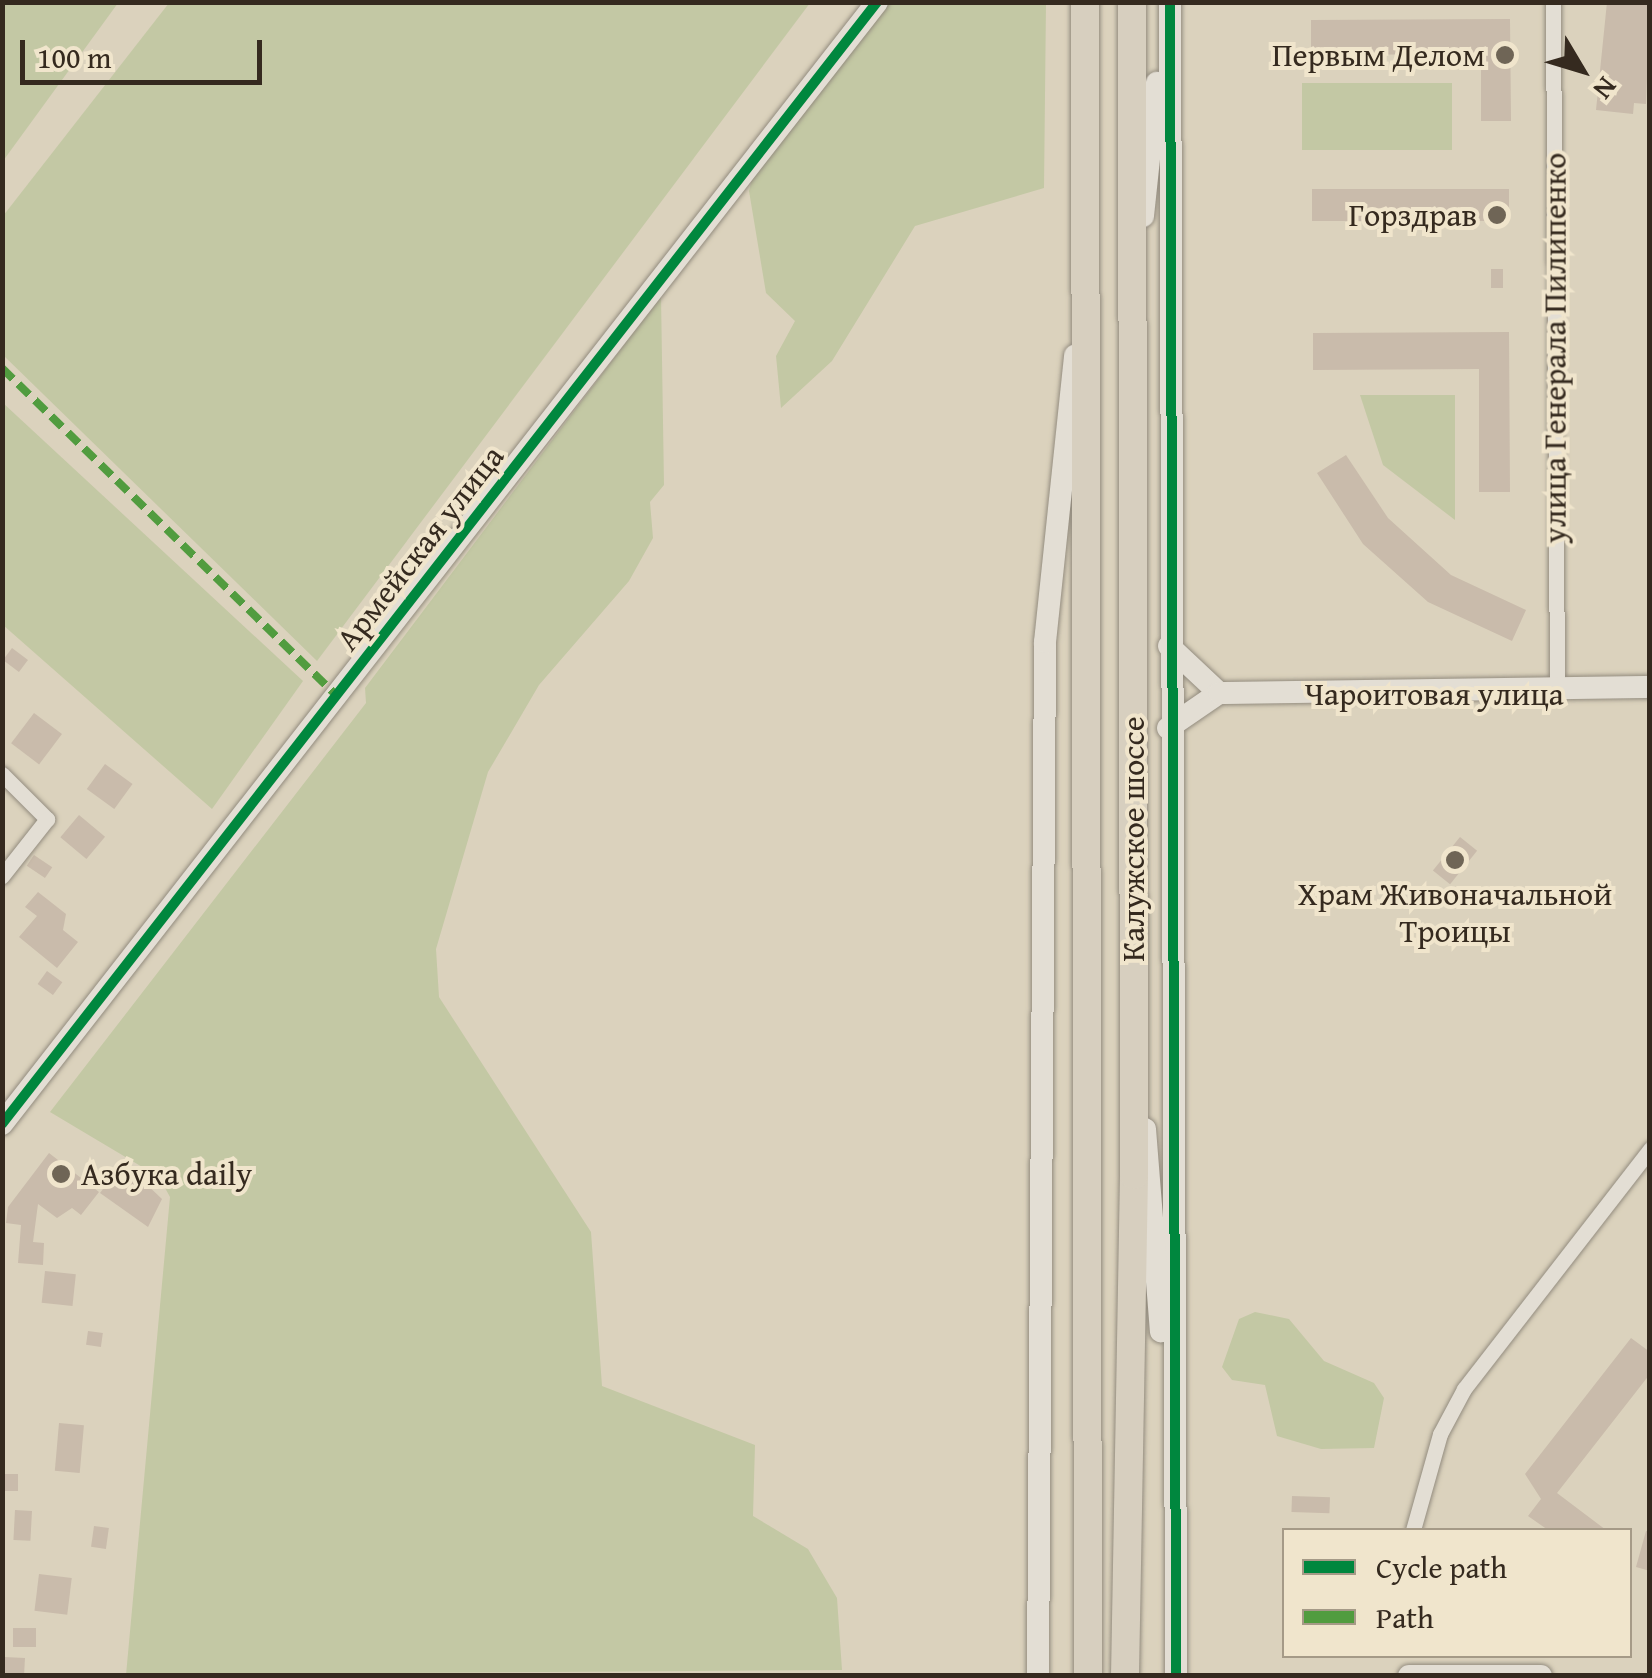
<!DOCTYPE html>
<meta charset="utf-8">
<style>
body{margin:0}
#map{position:relative;width:1652px;height:1678px;overflow:hidden;background:#dbd2bd;font-family:"Gentium Book Plus",serif}
div>[style]{position:absolute}
[style*='--x']{left:calc(var(--x)*1px);top:calc(var(--y)*1px);width:calc(var(--w)*1px);rotate:calc(var(--a)*1deg)}
.green>*{inset:0;background:#c3c8a4;transform-origin:0 0}
.building>*{inset:0;background:#c9bbab;transform-origin:0 0}
.roads{filter:drop-shadow(0 0 2px #938c7f) drop-shadow(0 0 2px #938c7f)}
.street>*{height:15px;margin:-7.5px;padding:0 7.5px;transform-origin:7.5px;border-radius:7.5px;background:#e3ded4}
.secondary>*{height:22px;margin:-11px;padding:0 11px;transform-origin:11px;border-radius:11px;background:#e3ded4}
.highway>*{height:28px;margin:-14px;padding:0 14px;transform-origin:14px;border-radius:14px;background:#d7cfbf}
.quiet>*{height:8px;margin-top:-4px;transform-origin:0;background:repeating-linear-gradient(90deg,#519c3f 0 15px,transparent 0 23px)}
.cycleway>*{height:10px;margin:-5px;padding:0 5px;transform-origin:5px;border-radius:5px;background:#00873e}
.dots>*{width:28px;height:28px;translate:-50% -50%;box-sizing:border-box;border:5px solid #f0e5cc;border-radius:50%}
span{translate:-50% -50%;white-space:nowrap;text-align:center;line-height:1.15;-webkit-text-stroke:8px #f0e5cc;paint-order:stroke}
.poi-label{font-size:32px;color:#352a1f}
.right{translate:-100% -50%;text-align:right}
.left{translate:0 -50%;text-align:left}
.street-label{font-size:32px;color:#352a1f}
.frame{position:absolute;inset:0;border:5px solid #352a1f;pointer-events:none}
.legend{position:absolute;left:1282px;top:1528px;width:350px;height:130px;box-sizing:border-box;background:#f0e5cc;border:2px solid #a59a87;margin:0;padding:12px 18px;list-style:none;font-size:30px;color:#352a1f}
.legend li{display:flex;align-items:center;gap:20px;height:50px}
.legend b{width:50px;border:2px solid #a59a87}
.north{position:absolute;left:1532px;top:20px;width:100px;height:100px;-webkit-text-stroke:8px #f0e5cc;paint-order:stroke;rotate:128deg;font-size:28px;font-weight:700;line-height:40px;text-align:center;color:#352a1f}
.north::after{content:'';display:block;margin:auto;width:35px;height:45px;background:#352a1f;clip-path:polygon(50% 0,100% 100%,50% 72%,0 100%)}
.scale{position:absolute;left:20px;top:40px;width:242px;height:45px;box-sizing:border-box;border:5px solid #352a1f;border-top:0;padding-left:12px;font-size:30px;line-height:35px;white-space:nowrap;color:#352a1f;-webkit-text-stroke:8px #f0e5cc;paint-order:stroke}
</style>
<div id="map">
<div class="green">
<i style="clip-path:polygon(3px 2px,118px 3px,3px 161px,2px 3px)"></i>
<i style="clip-path:polygon(169px 3px,810px 3px,317px 661px,3px 355px,3px 216px)"></i>
<i style="clip-path:polygon(883px 3px,1046px 3px,1044px 188px,915px 226px,832px 361px,781px 408px,776px 356px,795px 321px,766px 293px,749px 191px,756px 162px)"></i>
<i style="left:1452px;top:83px;width:67px;height:150px;rotate:90deg"></i>
<i style="clip-path:polygon(661px 296px,664px 485px,650px 502px,653px 538px,629px 581px,539px 685px,488px 772px,436px 949px,439px 997px,591px 1232px,602px 1386px,755px 1445px,753px 1516px,808px 1549px,837px 1598px,842px 1670px,126px 1675px,170px 1197px,159px 1177px,50px 1112px,366px 703px,365px 688px)"></i>
<i style="clip-path:polygon(1360px 395px,1455px 395px,1455px 520px,1383px 465px)"></i>
<i style="clip-path:polygon(3px 403px,303px 681px,212px 809px,3px 625px)"></i>
<i style="clip-path:polygon(1255px 1312px,1289px 1319px,1324px 1361px,1374px 1383px,1384px 1398px,1374px 1448px,1321px 1449px,1277px 1436px,1265px 1385px,1232px 1380px,1222px 1367px,1239px 1319px)"></i>
</div>
<div class="building">
<i style="clip-path:polygon(1607px 2px,1650px 2px,1646px 104px,1634px 103px,1633px 114px,1596px 110px)"></i>
<i style="clip-path:polygon(1510px 19px,1511px 121px,1481px 121px,1481px 54px,1311px 55px,1311px 20px)"></i>
<i style="left:1509px;top:189px;width:32px;height:197px;rotate:90deg"></i>
<i style="left:1491px;top:269px;width:12px;height:19px"></i>
<i style="clip-path:polygon(1509px 332px,1510px 492px,1479px 492px,1479px 369px,1313px 370px,1313px 333px)"></i>
<i style="clip-path:polygon(1346px 455px,1388px 518px,1451px 575px,1526px 610px,1512px 641px,1428px 602px,1363px 544px,1317px 473px)"></i>
<i style="left:12px;top:648px;width:20px;height:15px;rotate:37deg"></i>
<i style="left:34px;top:713px;width:35px;height:38px;rotate:37deg"></i>
<i style="left:105px;top:764px;width:34px;height:31px;rotate:36deg"></i>
<i style="left:79px;top:815px;width:34px;height:29px;rotate:40deg"></i>
<i style="left:1460px;top:837px;width:22px;height:43px;rotate:39deg"></i>
<i style="left:34px;top:855px;width:22px;height:13px;rotate:34deg"></i>
<i style="clip-path:polygon(38px 892px,66px 914px,63px 930px,78px 942px,57px 968px,19px 937px,37px 916px,25px 907px)"></i>
<i style="left:47px;top:971px;width:19px;height:16px;rotate:36deg"></i>
<i style="clip-path:polygon(49px 1153px,99px 1192px,81px 1215px,72px 1208px,57px 1218px,38px 1204px,33px 1242px,44px 1243px,43px 1265px,18px 1263px,21px 1225px,6px 1223px,8px 1207px)"></i>
<i style="clip-path:polygon(123px 1162px,162px 1199px,148px 1227px,100px 1193px)"></i>
<i style="left:45px;top:1271px;width:31px;height:32px;rotate:6deg"></i>
<i style="left:88px;top:1331px;width:15px;height:14px;rotate:8deg"></i>
<i style="clip-path:polygon(1631px 1338px,1650px 1352px,1650px 1374px,1557px 1493px,1606px 1530px,1548px 1530px,1528px 1516px,1541px 1499px,1525px 1474px)"></i>
<i style="left:59px;top:1423px;width:25px;height:48px;rotate:5deg"></i>
<i style="left:4px;top:1474px;width:14px;height:17px"></i>
<i style="left:1292px;top:1496px;width:38px;height:16px;rotate:2deg"></i>
<i style="left:15px;top:1510px;width:17px;height:30px;rotate:3deg"></i>
<i style="left:94px;top:1526px;width:15px;height:21px;rotate:8deg"></i>
<i style="clip-path:polygon(1646px 1531px,1650px 1532px,1650px 1571px,1636px 1567px)"></i>
<i style="left:39px;top:1574px;width:33px;height:37px;rotate:7deg"></i>
<i style="left:13px;top:1628px;width:23px;height:19px"></i>
<i style="left:4px;top:1657px;width:21px;height:19px;rotate:3deg"></i>
</div>
<div class="roads">
<div class="street">
<i style="--x:1553;--y:2;--w:691;--a:89.67"></i>
<i style="--x:2;--y:774;--w:64;--a:45"></i>
<i style="--x:47;--y:819;--w:73;--a:128.3"></i>
<i style="--x:1413;--y:1530;--w:100;--a:-74.3"></i>
<i style="--x:1440;--y:1434;--w:51;--a:-61.9"></i>
<i style="--x:1464;--y:1389;--w:304;--a:-52.2"></i>
</div>
<div class="secondary">
<i style="--x:1170;--y:2;--w:1674;--a:89.79"></i>
<i style="--x:1143;--y:216;--w:134;--a:-84"></i>
<i style="--x:1169;--y:646;--w:69;--a:43.2"></i>
<i style="--x:1168;--y:728;--w:62;--a:-34.5"></i>
<i style="--x:1219;--y:693;--w:431;--a:-0.8"></i>
<i style="--x:2;--y:1124;--w:1423;--a:-52.05"></i>
<i style="--x:1145;--y:1129;--w:203;--a:85.5"></i>
<i style="--x:1038;--y:1676;--w:1034;--a:-89.61"></i>
<i style="--x:1045;--y:642;--w:288;--a:-84"></i>
<i style="--x:1409;--y:1676;--w:132;--a:0"></i>
</div>
<div class="highway">
<i style="--x:1085;--y:2;--w:1674;--a:89.9"></i>
<i style="--x:1125;--y:1676;--w:501;--a:-88.97"></i>
<i style="--x:1134;--y:1175;--w:1173;--a:-90.1"></i>
</div>
</div>
<div class="quiet">
<i style="--x:2;--y:368;--w:469;--a:44.4"></i>
</div>
<div class="cycleway">
<i style="--x:1170;--y:2;--w:1674;--a:89.79"></i>
<i style="--x:2;--y:1124;--w:1423;--a:-52.05"></i>
</div>
<div class="dots">
<i style="left:1505px;top:55px;background:#6f6556"></i>
<i style="left:1497px;top:215px;background:#6f6556"></i>
<i style="left:1455px;top:860px;background:#6f6556"></i>
<i style="left:61px;top:1174px;background:#6f6556"></i>
</div>
<div class="poi-label">
<span class="right" style="left:1485px;top:55px">Первым Делом</span>
<span class="right" style="left:1477px;top:215px">Горздрав</span>
<span style="left:1455px;top:913px">Храм Живоначальной<br>Троицы</span>
<span class="left" style="left:81px;top:1174px">Азбука daily</span>
</div>
<div class="street-label">
<span style="left:1555px;top:348px;rotate:-90deg">улица Генерала Пилипенко</span>
<span style="left:420px;top:548px;rotate:-52deg">Армейская улица</span>
<span style="left:1434px;top:694px">Чароитовая улица</span>
<span style="left:1133px;top:839px;rotate:-90deg">Калужское шоссе</span>
</div>
<div class="frame"></div>
<ul class="legend">
<li><b style="height:12px;background:#00873e"></b>Cycle path</li>
<li><b style="height:12px;background:#519c3f"></b>Path</li>
</ul>
<div class="north">N</div>
<div class="scale">100 m</div>
</div>
